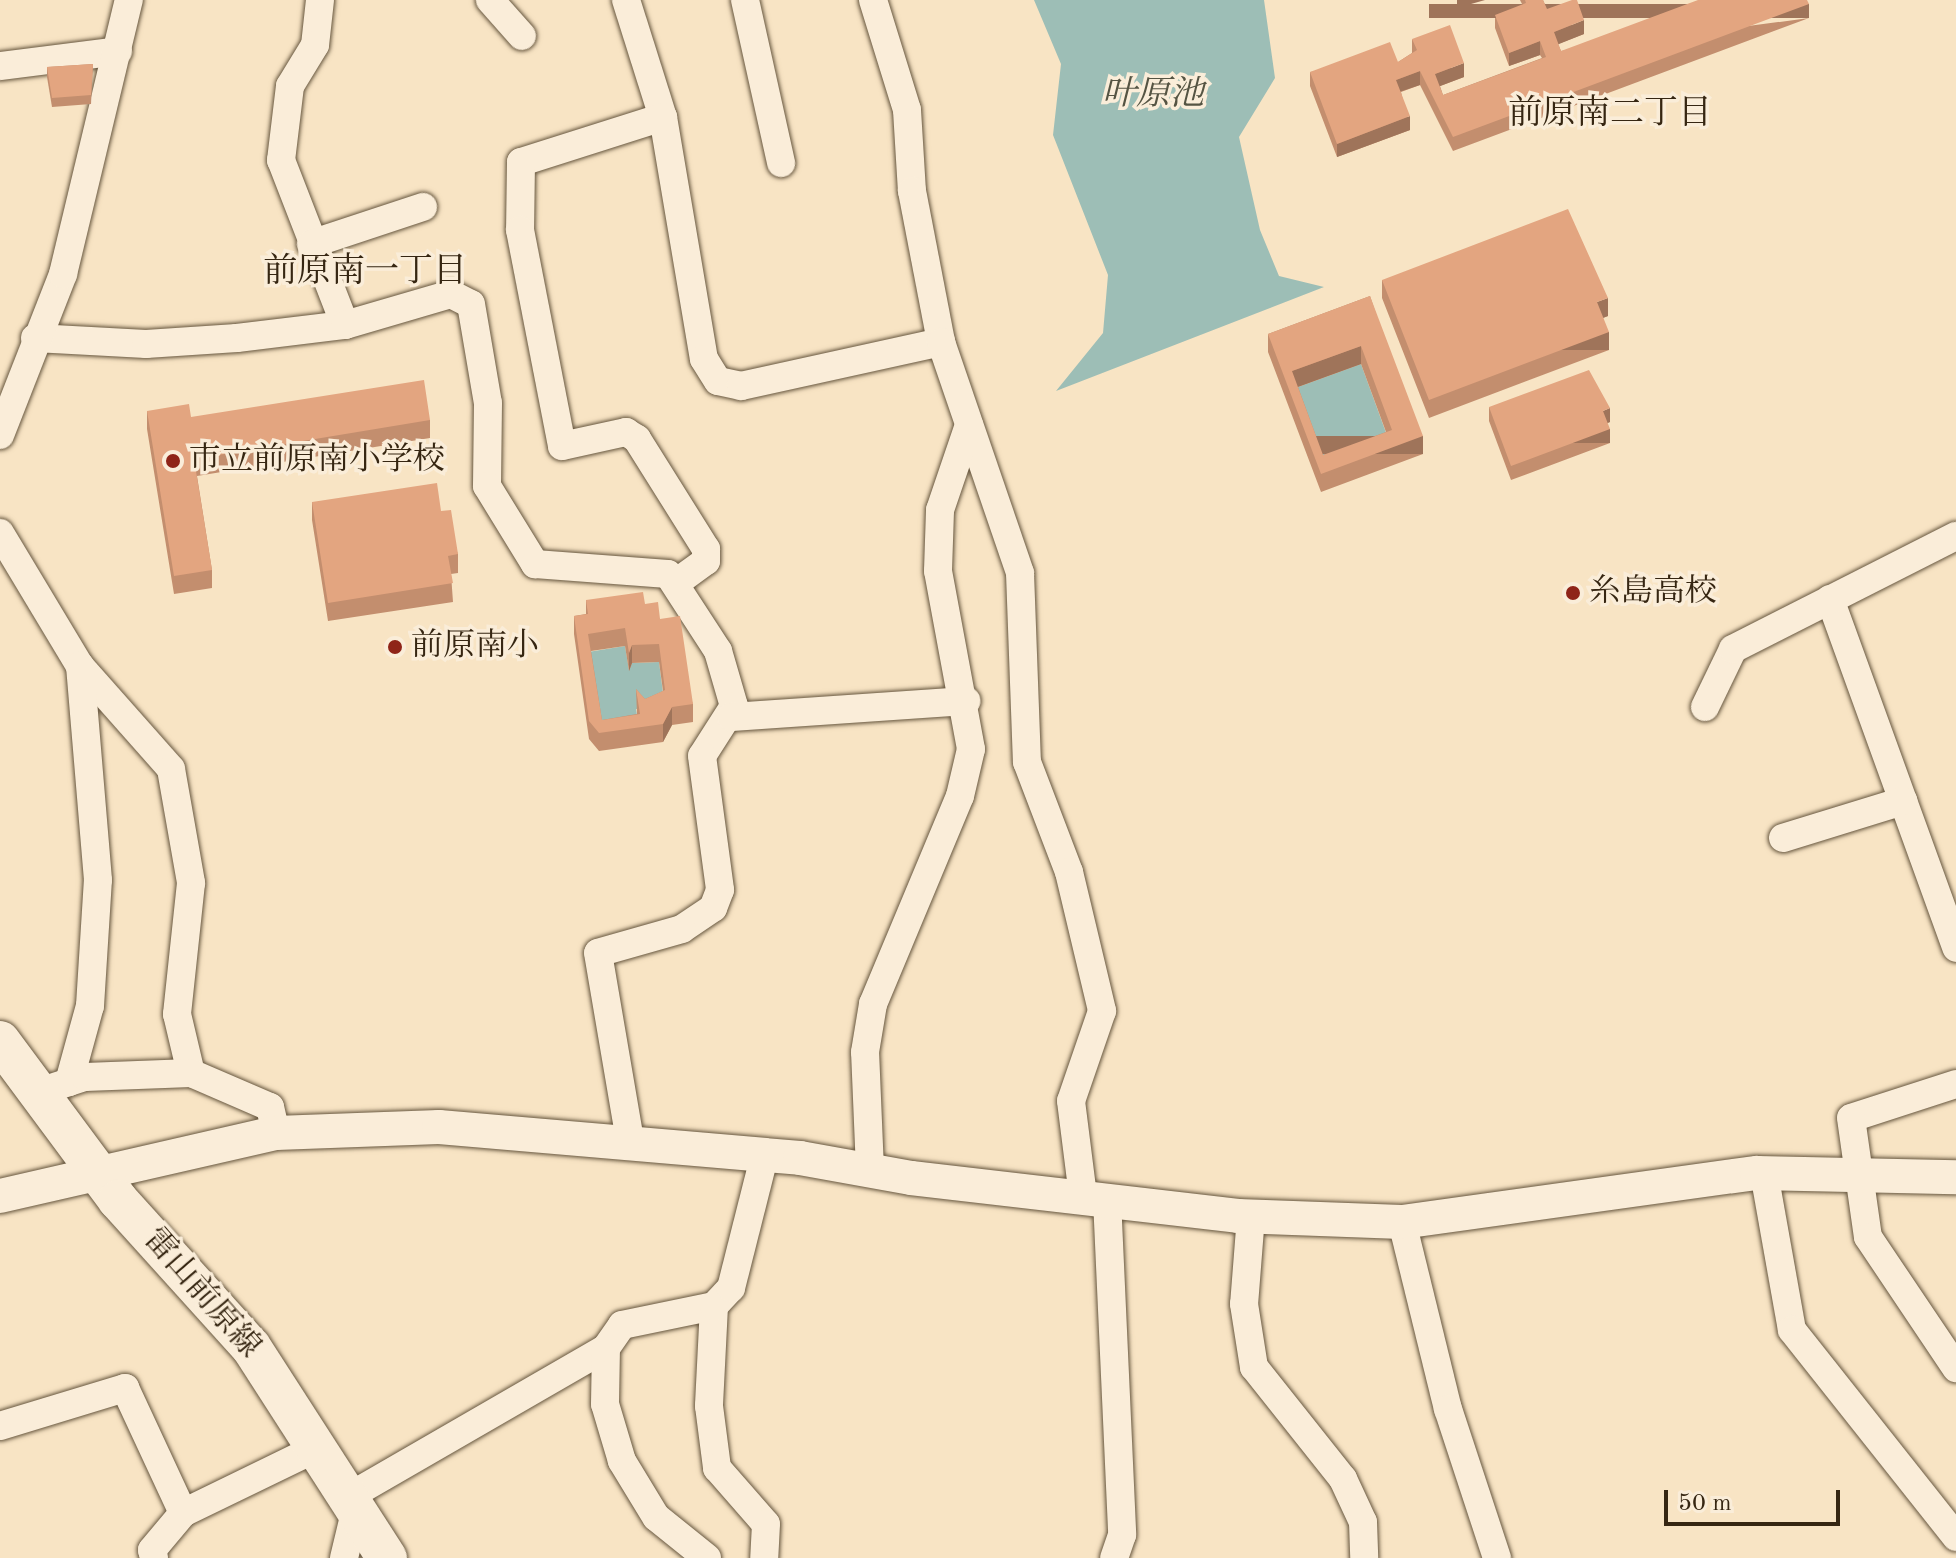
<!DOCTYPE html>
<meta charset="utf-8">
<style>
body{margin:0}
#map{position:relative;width:1956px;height:1558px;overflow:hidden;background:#f8e4c4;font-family:"Old Standard TT","Noto Serif JP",serif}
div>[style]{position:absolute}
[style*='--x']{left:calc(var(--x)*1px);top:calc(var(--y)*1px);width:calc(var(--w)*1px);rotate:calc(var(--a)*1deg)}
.water>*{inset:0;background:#9dbeb6;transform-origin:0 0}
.roads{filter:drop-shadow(0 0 2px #66563e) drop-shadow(0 0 2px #66563e)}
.minor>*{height:28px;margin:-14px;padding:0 14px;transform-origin:14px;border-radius:14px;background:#faedd9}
.tertiary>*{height:34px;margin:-17px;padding:0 17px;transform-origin:17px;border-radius:17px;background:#faedd9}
.secondary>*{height:40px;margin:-20px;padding:0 20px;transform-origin:20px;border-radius:20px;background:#faedd9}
.wall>*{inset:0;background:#c38e6e}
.shaded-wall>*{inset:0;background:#9f745a;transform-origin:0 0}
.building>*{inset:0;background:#e3a580}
.dots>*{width:22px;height:22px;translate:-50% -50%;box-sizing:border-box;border:4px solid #faedd9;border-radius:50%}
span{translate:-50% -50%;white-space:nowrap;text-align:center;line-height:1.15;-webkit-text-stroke:7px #faedd9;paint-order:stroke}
.poi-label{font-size:32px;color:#362612}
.left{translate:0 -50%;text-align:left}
.street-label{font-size:32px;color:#362612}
.water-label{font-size:34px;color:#555443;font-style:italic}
.neighbourhood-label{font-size:34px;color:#362612}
.scale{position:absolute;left:1664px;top:1490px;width:176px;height:36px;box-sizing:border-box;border:4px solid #362612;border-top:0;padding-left:10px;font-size:24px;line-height:28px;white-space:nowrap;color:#362612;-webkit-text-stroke:6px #faedd9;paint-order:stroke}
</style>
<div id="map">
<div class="water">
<i style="clip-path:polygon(1034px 0,1264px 0,1275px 78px,1239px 137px,1260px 230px,1279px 276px,1324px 287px,1056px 391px,1103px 333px,1108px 275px,1053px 135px,1061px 64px)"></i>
<i style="left:1361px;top:364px;width:90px;height:73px;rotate:70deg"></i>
<i style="clip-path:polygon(625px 646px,629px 670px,632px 663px,659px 662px,665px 708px,636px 709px,640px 732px,602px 738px,588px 652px)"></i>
</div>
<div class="roads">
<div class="minor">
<i style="--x:320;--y:0;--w:45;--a:96.3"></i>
<i style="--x:315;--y:45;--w:48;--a:121.4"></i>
<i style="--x:290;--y:86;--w:75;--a:96.9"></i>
<i style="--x:281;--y:160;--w:177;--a:68.8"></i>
<i style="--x:490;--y:0;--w:48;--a:48.4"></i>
<i style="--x:626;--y:0;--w:123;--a:72.5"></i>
<i style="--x:663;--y:117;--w:245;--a:80.4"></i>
<i style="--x:704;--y:359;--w:26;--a:58"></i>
<i style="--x:718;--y:381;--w:24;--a:12"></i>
<i style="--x:741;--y:386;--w:205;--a:-12.4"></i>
<i style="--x:745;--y:0;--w:167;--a:77.5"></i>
<i style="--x:873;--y:0;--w:115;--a:72.8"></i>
<i style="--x:907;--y:110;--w:81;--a:86.5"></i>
<i style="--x:912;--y:191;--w:154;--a:79.1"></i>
<i style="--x:941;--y:342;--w:244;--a:71.1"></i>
<i style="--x:1020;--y:573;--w:189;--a:87.9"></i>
<i style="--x:1027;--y:762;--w:118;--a:69.1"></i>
<i style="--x:1069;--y:872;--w:143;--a:76.6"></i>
<i style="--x:1102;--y:1011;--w:95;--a:109"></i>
<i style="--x:1071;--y:1101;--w:96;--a:82.8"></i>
<i style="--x:0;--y:66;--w:119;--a:-7.2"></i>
<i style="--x:663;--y:117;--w:149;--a:162.4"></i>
<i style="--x:521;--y:162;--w:68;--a:90.8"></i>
<i style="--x:520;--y:230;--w:220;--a:79"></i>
<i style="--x:562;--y:446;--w:66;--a:-12.3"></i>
<i style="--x:626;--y:432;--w:13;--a:32"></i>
<i style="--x:637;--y:439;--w:130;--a:57.9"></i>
<i style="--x:706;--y:549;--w:12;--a:90"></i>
<i style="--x:706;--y:561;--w:36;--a:144"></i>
<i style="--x:311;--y:244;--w:118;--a:-18.3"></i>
<i style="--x:35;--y:338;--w:111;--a:3.1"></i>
<i style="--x:146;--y:344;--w:91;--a:-3.8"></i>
<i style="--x:237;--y:338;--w:109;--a:-6.9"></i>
<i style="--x:345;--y:325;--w:110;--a:-16.3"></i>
<i style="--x:451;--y:294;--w:22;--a:27"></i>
<i style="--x:471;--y:304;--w:100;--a:80.3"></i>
<i style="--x:488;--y:403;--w:83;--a:90.7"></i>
<i style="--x:487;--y:486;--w:92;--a:58.4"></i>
<i style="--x:535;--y:564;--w:133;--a:4.3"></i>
<i style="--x:668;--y:574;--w:92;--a:57"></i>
<i style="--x:718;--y:651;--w:57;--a:73.8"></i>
<i style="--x:734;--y:706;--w:59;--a:122.6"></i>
<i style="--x:702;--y:756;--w:135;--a:82.3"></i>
<i style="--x:720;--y:890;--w:19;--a:111"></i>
<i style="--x:713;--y:908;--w:37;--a:146"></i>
<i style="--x:682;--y:929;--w:87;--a:164.1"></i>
<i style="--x:598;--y:953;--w:191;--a:80.3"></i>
<i style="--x:0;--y:435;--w:173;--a:-68.6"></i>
<i style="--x:63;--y:274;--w:282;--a:-76.5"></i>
<i style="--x:0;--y:533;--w:155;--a:59"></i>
<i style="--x:80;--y:666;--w:137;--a:48.5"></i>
<i style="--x:171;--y:769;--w:116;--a:80"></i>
<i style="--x:191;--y:883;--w:132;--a:96.1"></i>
<i style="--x:177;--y:1014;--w:61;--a:76.7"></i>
<i style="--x:1830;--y:599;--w:371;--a:70.1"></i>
<i style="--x:1705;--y:707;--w:64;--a:-64.2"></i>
<i style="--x:1733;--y:649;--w:250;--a:-26.9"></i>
<i style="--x:731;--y:717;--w:236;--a:-3.9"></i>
<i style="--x:1783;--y:838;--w:126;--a:-17.1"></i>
<i style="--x:69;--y:1082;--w:79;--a:-74.6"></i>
<i style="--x:90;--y:1006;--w:126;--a:-86.4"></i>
<i style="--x:98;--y:880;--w:215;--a:-94.8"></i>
<i style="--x:1956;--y:1084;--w:110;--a:162.1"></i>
<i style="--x:1851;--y:1118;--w:120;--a:81.9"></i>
<i style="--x:1868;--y:1237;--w:158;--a:56.1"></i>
<i style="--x:54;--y:1087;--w:33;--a:-18"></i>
<i style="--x:85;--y:1077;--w:106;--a:-2.2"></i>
<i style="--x:191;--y:1073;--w:86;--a:23.3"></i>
<i style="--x:270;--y:1107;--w:27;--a:77"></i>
<i style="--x:870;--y:1170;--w:118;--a:-92.4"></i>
<i style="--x:865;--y:1052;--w:49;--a:-80.5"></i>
<i style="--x:873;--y:1004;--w:225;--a:-67.3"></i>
<i style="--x:960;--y:796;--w:48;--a:-76.8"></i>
<i style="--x:971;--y:749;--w:181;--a:-100.5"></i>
<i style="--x:938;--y:571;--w:61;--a:-88.1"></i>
<i style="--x:940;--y:510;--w:90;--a:-71.2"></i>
<i style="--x:1764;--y:1173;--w:159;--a:79.9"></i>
<i style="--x:1792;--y:1330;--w:264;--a:51.6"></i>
<i style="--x:1107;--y:1199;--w:336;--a:87.4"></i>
<i style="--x:1122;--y:1535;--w:24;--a:109"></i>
<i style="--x:1251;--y:1216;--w:88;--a:94.5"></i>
<i style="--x:1244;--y:1304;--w:64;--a:81"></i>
<i style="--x:1254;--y:1367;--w:143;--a:51.5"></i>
<i style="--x:1343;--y:1479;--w:47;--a:65.1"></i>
<i style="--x:1363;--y:1522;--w:36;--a:88"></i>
<i style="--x:1402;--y:1222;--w:193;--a:76.2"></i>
<i style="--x:1448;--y:1409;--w:157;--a:71.8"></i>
<i style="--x:714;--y:1306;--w:100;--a:92.9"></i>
<i style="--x:709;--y:1406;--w:63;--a:82.6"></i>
<i style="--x:717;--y:1468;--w:74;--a:48.8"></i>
<i style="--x:766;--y:1524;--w:34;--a:93"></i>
<i style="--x:0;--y:1426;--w:131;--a:-16.9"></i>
<i style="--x:125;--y:1388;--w:138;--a:65.1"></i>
<i style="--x:348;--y:1497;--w:298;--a:-30"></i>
<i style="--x:154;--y:1558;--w:8;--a:-104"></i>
<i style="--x:152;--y:1550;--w:48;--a:-50"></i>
<i style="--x:183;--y:1513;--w:149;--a:-25.9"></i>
<i style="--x:344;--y:1558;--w:51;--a:-76.5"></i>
<i style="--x:707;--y:1558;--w:65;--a:-141.2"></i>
<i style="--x:656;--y:1517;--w:66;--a:-121.3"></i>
<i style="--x:622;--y:1461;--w:59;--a:-106.6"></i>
<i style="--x:605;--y:1404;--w:56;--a:-89"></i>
<i style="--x:606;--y:1348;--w:28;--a:-55"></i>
<i style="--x:622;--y:1325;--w:94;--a:-11.7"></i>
<i style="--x:714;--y:1306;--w:25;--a:-47"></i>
<i style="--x:731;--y:1288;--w:138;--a:-75.8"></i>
</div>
<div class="tertiary">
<i style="--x:0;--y:1196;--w:283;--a:-12.9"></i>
<i style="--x:276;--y:1133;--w:163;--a:-2.1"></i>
<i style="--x:439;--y:1127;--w:362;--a:4.9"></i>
<i style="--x:800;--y:1158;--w:113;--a:10.2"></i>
<i style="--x:911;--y:1178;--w:329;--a:6.6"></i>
<i style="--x:1238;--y:1216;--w:164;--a:2.1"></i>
<i style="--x:1402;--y:1222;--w:358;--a:-7.9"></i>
<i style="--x:1757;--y:1173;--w:199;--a:1.2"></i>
</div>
<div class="secondary">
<i style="--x:0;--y:1041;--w:198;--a:53.4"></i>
<i style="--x:118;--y:1200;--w:198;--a:47.9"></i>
<i style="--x:251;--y:1347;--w:251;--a:57.2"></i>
</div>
</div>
<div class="wall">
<i style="clip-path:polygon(1520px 0,1543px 0,1547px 9px,1584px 34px,1558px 44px,1561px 51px,1809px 18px,1453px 151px,1420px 85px,1401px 92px,1410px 130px,1337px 157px,1310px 86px,1310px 72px,1398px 62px,1412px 53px,1412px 39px,1464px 77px,1440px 86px,1443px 95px,1542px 58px,1540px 55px,1509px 66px,1495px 28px,1495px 15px,1522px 4px)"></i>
<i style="clip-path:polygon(93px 64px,91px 104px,52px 107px,47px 77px,47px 67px)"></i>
<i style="clip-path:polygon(1382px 280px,1608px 316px,1603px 318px,1609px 350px,1429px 418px,1382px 298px)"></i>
<i style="clip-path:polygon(evenodd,1370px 296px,1423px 454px,1321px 492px,1268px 352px,1268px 334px,1370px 296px,1361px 364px,1386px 432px,1323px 455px,1298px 387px,1361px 364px)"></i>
<i style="clip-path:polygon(1489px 407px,1610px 422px,1607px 423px,1610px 443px,1511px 480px,1489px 421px)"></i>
<i style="clip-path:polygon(147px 411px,191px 417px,430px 420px,430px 438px,197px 476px,212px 570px,212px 588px,174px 594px,147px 429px)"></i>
<i style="clip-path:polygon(312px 502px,441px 511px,458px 554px,458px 573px,451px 574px,453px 602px,328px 621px,312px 520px)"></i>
<i style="clip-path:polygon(evenodd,586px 600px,645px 604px,660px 619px,693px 704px,693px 722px,672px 725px,663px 742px,599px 751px,589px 739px,574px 634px,574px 616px,586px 614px,586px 600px,625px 646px,629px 671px,632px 663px,659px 662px,663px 691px,645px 699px,636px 689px,637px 714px,602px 720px,591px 651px,625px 646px)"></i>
</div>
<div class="shaded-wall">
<i style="clip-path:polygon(1457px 0,1485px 0,1457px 8px)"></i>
<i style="left:1809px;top:4px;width:14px;height:380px;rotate:90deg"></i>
<i style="clip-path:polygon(1584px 20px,1584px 34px,1554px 46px,1554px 32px)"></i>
<i style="clip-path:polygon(1540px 41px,1540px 55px,1509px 66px,1509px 53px)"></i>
<i style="clip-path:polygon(1464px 63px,1464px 77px,1435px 88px,1435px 74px)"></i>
<i style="clip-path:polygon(1420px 71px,1420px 85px,1396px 93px,1396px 80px)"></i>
<i style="clip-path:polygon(1410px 116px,1410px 130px,1337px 157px,1337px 144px)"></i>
<i style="clip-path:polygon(1608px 298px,1608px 316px,1597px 320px,1597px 302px)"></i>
<i style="left:1609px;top:332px;width:18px;height:192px;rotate:90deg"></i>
<i style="clip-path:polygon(1361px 346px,1361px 364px,1292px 389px,1292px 371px)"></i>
<i style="clip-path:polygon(1610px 408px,1610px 422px,1603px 425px,1603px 411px)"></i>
<i style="left:1610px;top:429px;width:14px;height:106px;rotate:90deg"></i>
<i style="left:1423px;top:436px;width:18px;height:109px;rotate:90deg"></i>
<i style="clip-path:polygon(632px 645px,632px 663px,629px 671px,629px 653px)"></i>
<i style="clip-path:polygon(672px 707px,672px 725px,663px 742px,663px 724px)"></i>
</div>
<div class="building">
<i style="clip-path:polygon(1525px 0,1543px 0,1547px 9px,1572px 0,1577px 0,1584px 20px,1554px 32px,1561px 51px,1698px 0,1807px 0,1809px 4px,1453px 137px,1420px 71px,1396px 80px,1410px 116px,1337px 144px,1310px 72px,1390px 42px,1398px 62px,1417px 50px,1412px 39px,1450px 25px,1464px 63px,1435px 74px,1443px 95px,1546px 57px,1540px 41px,1509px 53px,1495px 15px,1526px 3px)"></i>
<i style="clip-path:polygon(93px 64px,91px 95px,52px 98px,47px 67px)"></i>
<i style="clip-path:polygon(1568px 209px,1608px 298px,1597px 302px,1609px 332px,1429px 400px,1382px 280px)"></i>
<i style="clip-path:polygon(evenodd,1370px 296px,1423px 436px,1321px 474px,1268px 334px,1370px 296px,1361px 346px,1392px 430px,1323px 455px,1292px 371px,1361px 346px)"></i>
<i style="clip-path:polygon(1589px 370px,1610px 408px,1603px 411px,1610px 429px,1511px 466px,1489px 407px)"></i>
<i style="clip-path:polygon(424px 380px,430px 420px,194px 459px,212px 570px,174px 576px,147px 411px,189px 404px,191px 417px)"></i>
<i style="clip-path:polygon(437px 483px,441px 511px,451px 510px,458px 554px,448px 556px,453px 583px,328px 603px,312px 502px)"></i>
<i style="clip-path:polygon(evenodd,643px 592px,645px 604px,658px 602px,660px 619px,680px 616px,693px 704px,672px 707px,663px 724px,599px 733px,589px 721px,574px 616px,588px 614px,586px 600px,643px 592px,625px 628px,629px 653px,632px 645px,659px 644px,665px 690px,645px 699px,636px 689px,640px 714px,602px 720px,588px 634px,625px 628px)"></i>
</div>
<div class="dots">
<i style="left:173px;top:461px;background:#8f2418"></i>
<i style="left:1573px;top:593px;background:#8f2418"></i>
<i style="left:395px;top:647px;background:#8f2418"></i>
</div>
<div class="poi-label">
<span class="left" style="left:189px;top:461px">市立前原南小学校</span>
<span class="left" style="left:1589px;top:593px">糸島高校</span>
<span class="left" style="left:411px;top:647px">前原南小</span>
</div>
<div class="street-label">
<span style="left:201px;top:1294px;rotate:49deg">雷山前原線</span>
</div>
<div class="water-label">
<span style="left:1153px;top:96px">叶原池</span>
</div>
<div class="neighbourhood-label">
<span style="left:1610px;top:115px">前原南二丁目</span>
<span style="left:365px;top:273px">前原南一丁目</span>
</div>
<div class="scale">50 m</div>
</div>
